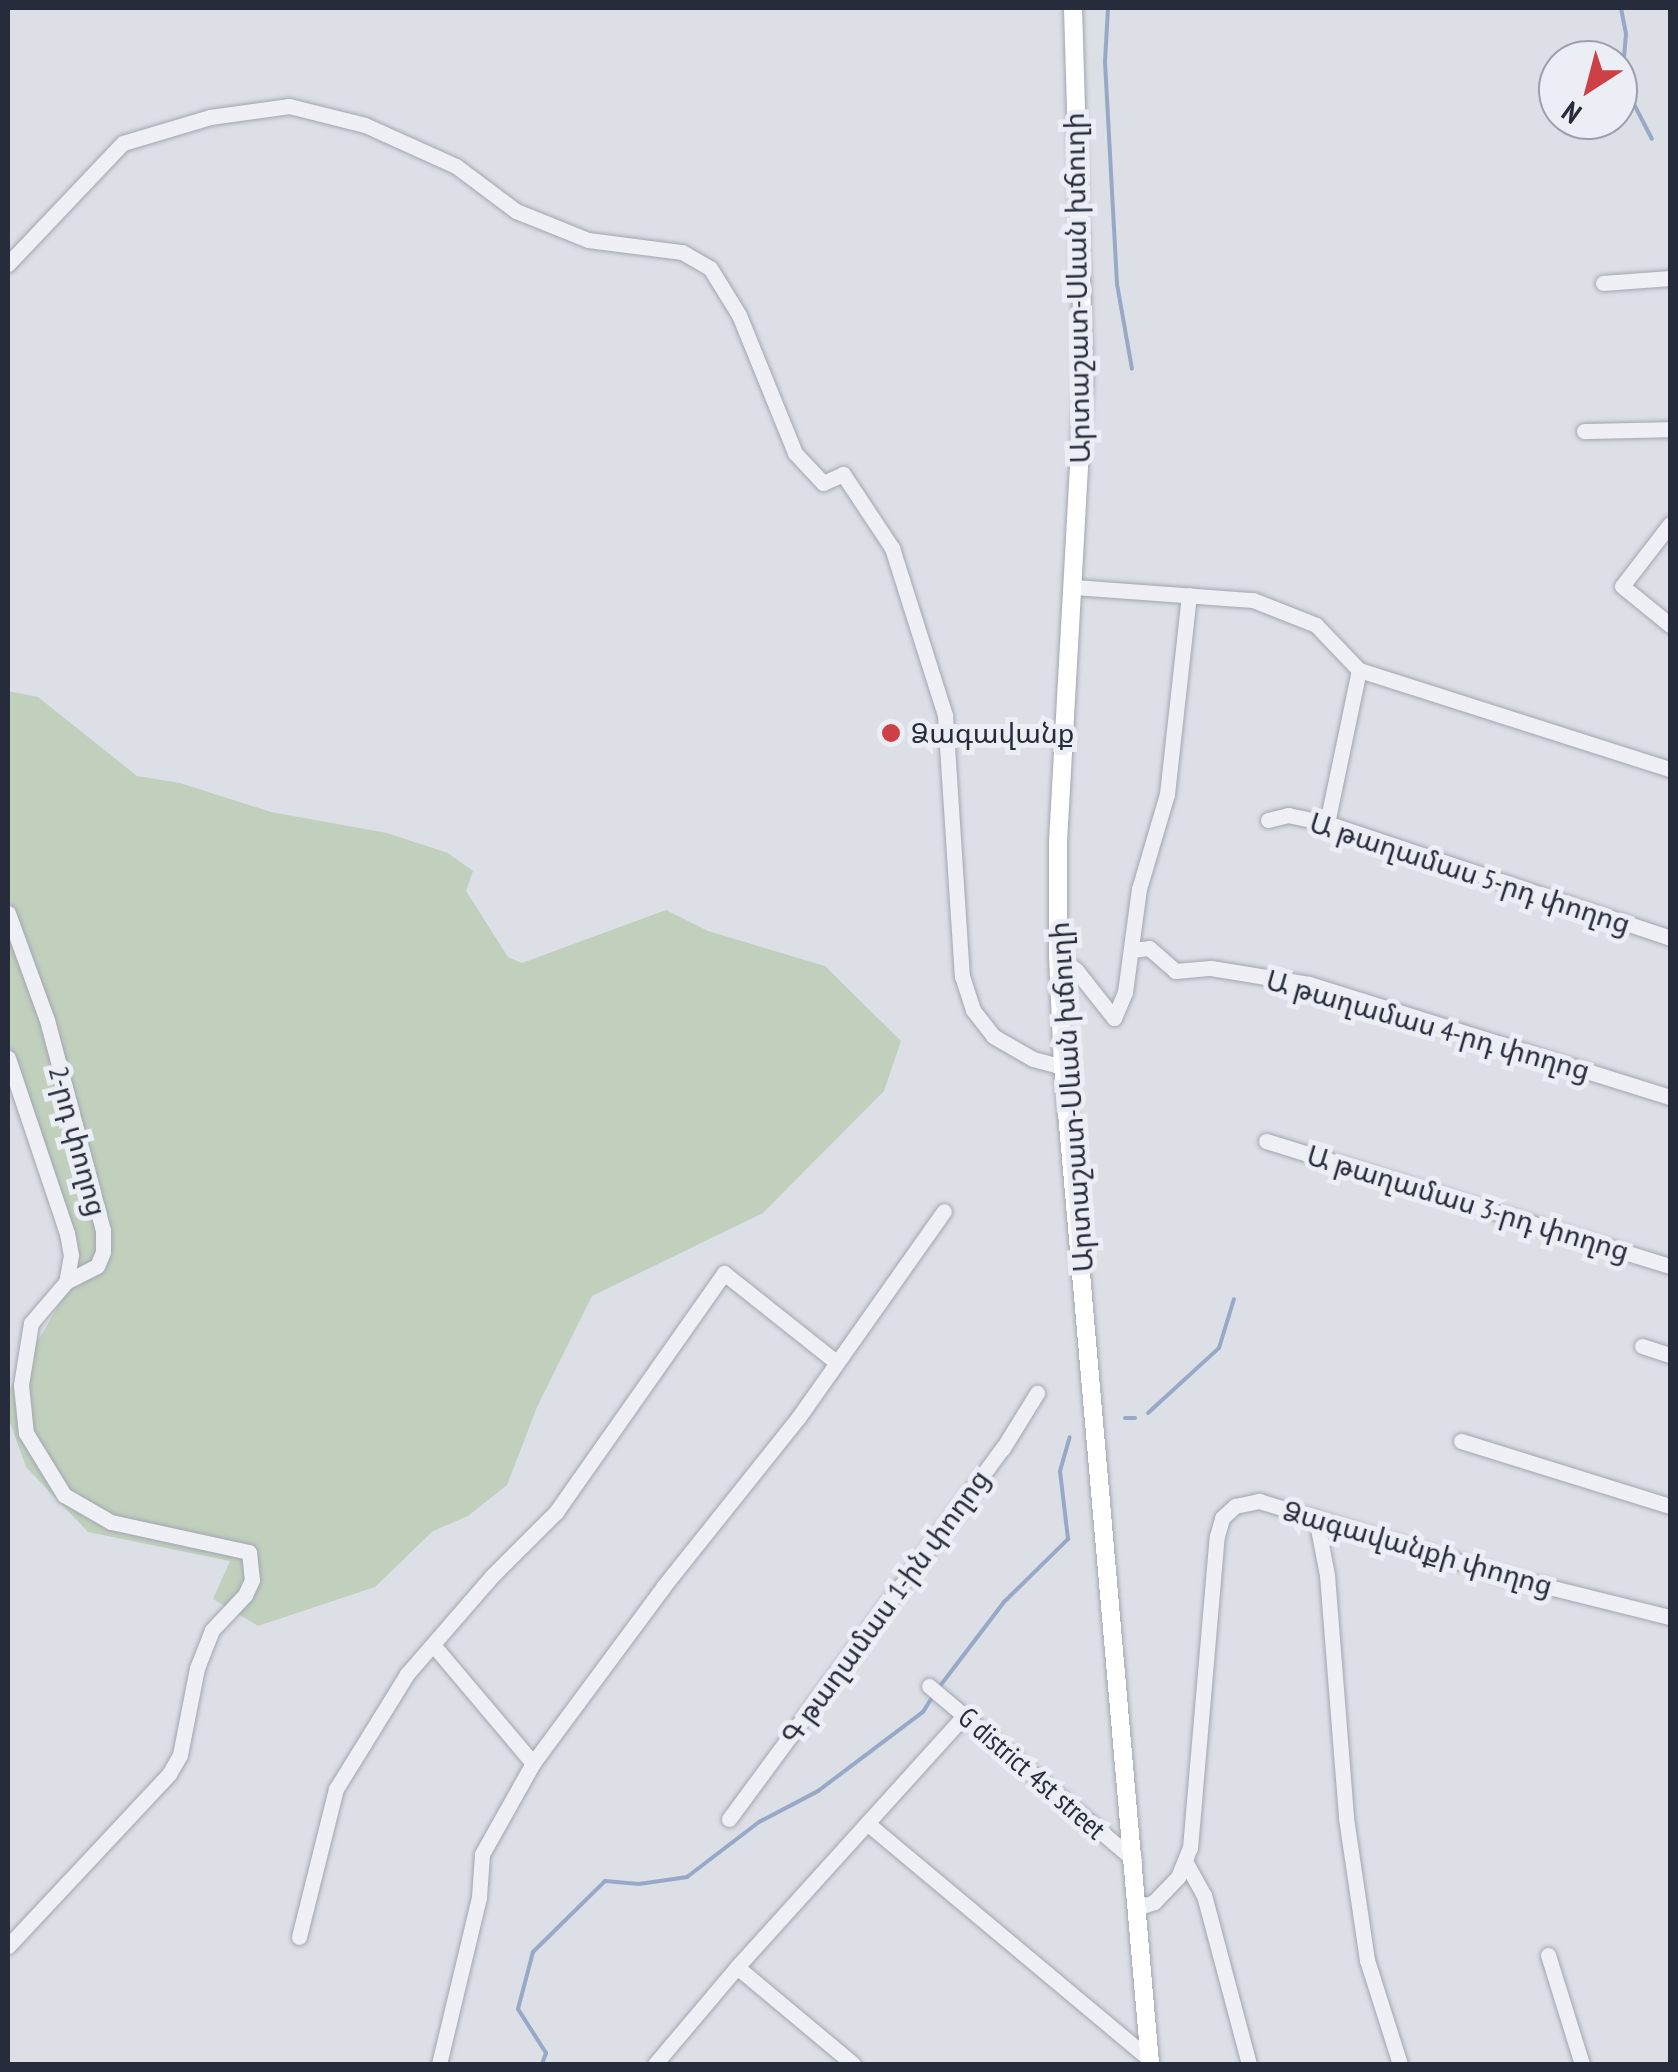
<!DOCTYPE html>
<meta charset="utf-8">
<style>
body{margin:0}
#map{position:relative;width:1678px;height:2072px;overflow:hidden;background:#dcdfe6;font-family:"PT Sans Narrow","Noto Sans Armenian",sans-serif}
div>[style]{position:absolute}
[style*='--x']{left:calc(var(--x)*1px);top:calc(var(--y)*1px);width:calc(var(--w)*1px);rotate:calc(var(--a)*1deg)}
.green>*{inset:0;background:#c0d0bd}
.stream>*{height:4px;margin:-2px;padding:0 2px;transform-origin:2px;border-radius:2px;background:#97a9c7}
.roads{filter:drop-shadow(0 0 2px #a2a6b0) drop-shadow(0 0 2px #a2a6b0)}
.minor>*{height:15px;margin:-7.5px;padding:0 7.5px;transform-origin:7.5px;border-radius:7.5px;background:#eff0f5}
.major>*{height:18px;margin:-9px;padding:0 9px;transform-origin:9px;border-radius:9px;background:#fff}
.dots>*{width:28px;height:28px;translate:-50% -50%;box-sizing:border-box;border:5px solid #ebeef4;border-radius:50%}
span{translate:-50% -50%;white-space:nowrap;text-align:center;line-height:1.15;-webkit-text-stroke:10px #ebeef4;paint-order:stroke}
.street-label{font-size:28px;color:#262c3c}
.poi-label{font-size:28px;color:#262c3c}
.left{translate:0 -50%;text-align:left}
.frame{position:absolute;inset:0;border:10px solid #262c3c;pointer-events:none}
.north{position:absolute;left:1538px;top:40px;width:100px;height:100px;box-sizing:border-box;background:#ebeef4;border:2px solid #9ca0aa;border-radius:50%;rotate:216deg;font-size:28px;font-weight:700;line-height:40px;text-align:center;color:#262c3c}
.north::after{content:'';display:block;margin:auto;width:35px;height:45px;background:#cd4046;clip-path:polygon(50% 0,100% 100%,50% 72%,0 100%)}
</style>
<div id="map">
<div class="green">
<i style="clip-path:polygon(8px 691px,38px 697px,137px 776px,180px 783px,271px 812px,387px 833px,448px 853px,473px 871px,466px 891px,508px 957px,522px 963px,666px 910px,708px 931px,825px 966px,901px 1041px,884px 1091px,763px 1213px,592px 1296px,537px 1407px,507px 1485px,468px 1516px,433px 1531px,375px 1587px,258px 1626px,213px 1599px,230px 1561px,88px 1532px,26px 1467px,8px 1417px,8px 1392px,73px 1281px,78px 1242px,8px 1043px)"></i>
</div>
<div class="stream">
<i style="--x:1108;--y:8;--w:54;--a:93.2"></i>
<i style="--x:1105;--y:62;--w:222;--a:86.9"></i>
<i style="--x:1117;--y:284;--w:86;--a:80"></i>
<i style="--x:1621;--y:8;--w:26;--a:79"></i>
<i style="--x:1626;--y:34;--w:47;--a:94.9"></i>
<i style="--x:1622;--y:81;--w:65;--a:62.7"></i>
<i style="--x:1148;--y:1413;--w:96;--a:-42.5"></i>
<i style="--x:1219;--y:1348;--w:51;--a:-73"></i>
<i style="--x:1125;--y:1418;--w:10;--a:0"></i>
<i style="--x:940;--y:1686;--w:106;--a:-52.7"></i>
<i style="--x:1004;--y:1602;--w:90;--a:-44.5"></i>
<i style="--x:1068;--y:1539;--w:68;--a:-96.7"></i>
<i style="--x:1060;--y:1471;--w:35;--a:-74"></i>
<i style="--x:542;--y:2064;--w:12;--a:-70"></i>
<i style="--x:546;--y:2053;--w:52;--a:-122.5"></i>
<i style="--x:518;--y:2009;--w:59;--a:-75.3"></i>
<i style="--x:533;--y:1952;--w:101;--a:-44.6"></i>
<i style="--x:605;--y:1881;--w:34;--a:5"></i>
<i style="--x:639;--y:1884;--w:49;--a:-8.3"></i>
<i style="--x:687;--y:1877;--w:91;--a:-37.4"></i>
<i style="--x:759;--y:1822;--w:67;--a:-27.7"></i>
<i style="--x:818;--y:1791;--w:131;--a:-37"></i>
<i style="--x:923;--y:1712;--w:19;--a:-58"></i>
</div>
<div class="roads">
<div class="minor">
<i style="--x:8;--y:264;--w:167;--a:-46.5"></i>
<i style="--x:123;--y:143;--w:91;--a:-16.6"></i>
<i style="--x:210;--y:117;--w:80;--a:-7.9"></i>
<i style="--x:289;--y:106;--w:78;--a:14"></i>
<i style="--x:365;--y:125;--w:100;--a:24.3"></i>
<i style="--x:456;--y:166;--w:75;--a:36.9"></i>
<i style="--x:516;--y:211;--w:78;--a:21.9"></i>
<i style="--x:588;--y:240;--w:95;--a:7.3"></i>
<i style="--x:682;--y:252;--w:32;--a:30"></i>
<i style="--x:710;--y:268;--w:55;--a:58.3"></i>
<i style="--x:739;--y:315;--w:149;--a:67.9"></i>
<i style="--x:795;--y:453;--w:41;--a:47"></i>
<i style="--x:823;--y:483;--w:22;--a:-24"></i>
<i style="--x:843;--y:474;--w:89;--a:56.5"></i>
<i style="--x:892;--y:548;--w:175;--a:72.4"></i>
<i style="--x:945;--y:715;--w:262;--a:86.3"></i>
<i style="--x:962;--y:976;--w:36;--a:72"></i>
<i style="--x:973;--y:1010;--w:33;--a:52"></i>
<i style="--x:993;--y:1036;--w:46;--a:29.9"></i>
<i style="--x:1033;--y:1059;--w:31;--a:15"></i>
<i style="--x:1603;--y:283;--w:67;--a:-4.3"></i>
<i style="--x:1584;--y:431;--w:86;--a:-1.3"></i>
<i style="--x:1670;--y:524;--w:78;--a:127.7"></i>
<i style="--x:1622;--y:586;--w:62;--a:39.1"></i>
<i style="--x:1074;--y:587;--w:179;--a:4.2"></i>
<i style="--x:1253;--y:600;--w:68;--a:21.6"></i>
<i style="--x:1316;--y:625;--w:62;--a:46.3"></i>
<i style="--x:1359;--y:670;--w:326;--a:17.7"></i>
<i style="--x:1268;--y:820;--w:21;--a:-14"></i>
<i style="--x:1288;--y:815;--w:40;--a:12"></i>
<i style="--x:1327;--y:823;--w:362;--a:18.5"></i>
<i style="--x:1327;--y:823;--w:156;--a:-78.2"></i>
<i style="--x:8;--y:913;--w:114;--a:70"></i>
<i style="--x:47;--y:1020;--w:217;--a:75.1"></i>
<i style="--x:103;--y:1230;--w:22;--a:90"></i>
<i style="--x:103;--y:1252;--w:15;--a:113"></i>
<i style="--x:97;--y:1266;--w:35;--a:153"></i>
<i style="--x:66;--y:1282;--w:54;--a:130.5"></i>
<i style="--x:31;--y:1323;--w:63;--a:99.2"></i>
<i style="--x:21;--y:1385;--w:48;--a:84.1"></i>
<i style="--x:26;--y:1433;--w:73;--a:58.5"></i>
<i style="--x:64;--y:1495;--w:54;--a:29.9"></i>
<i style="--x:111;--y:1522;--w:141;--a:12.3"></i>
<i style="--x:249;--y:1552;--w:28;--a:84"></i>
<i style="--x:252;--y:1580;--w:17;--a:115"></i>
<i style="--x:245;--y:1595;--w:48;--a:133.3"></i>
<i style="--x:212;--y:1630;--w:41;--a:111.5"></i>
<i style="--x:197;--y:1668;--w:89;--a:101.1"></i>
<i style="--x:180;--y:1755;--w:22;--a:120"></i>
<i style="--x:169;--y:1774;--w:236;--a:133.1"></i>
<i style="--x:1131;--y:950;--w:18;--a:-6"></i>
<i style="--x:1149;--y:948;--w:35;--a:41"></i>
<i style="--x:1175;--y:971;--w:36;--a:-5"></i>
<i style="--x:1211;--y:968;--w:99;--a:9.3"></i>
<i style="--x:1309;--y:984;--w:378;--a:17.4"></i>
<i style="--x:1058;--y:956;--w:23;--a:38"></i>
<i style="--x:1076;--y:970;--w:61;--a:51.6"></i>
<i style="--x:1114;--y:1018;--w:28;--a:-67"></i>
<i style="--x:1125;--y:992;--w:104;--a:-82.3"></i>
<i style="--x:1139;--y:889;--w:99;--a:-73.6"></i>
<i style="--x:1167;--y:794;--w:200;--a:-83.7"></i>
<i style="--x:8;--y:1058;--w:185;--a:71.4"></i>
<i style="--x:67;--y:1233;--w:22;--a:80"></i>
<i style="--x:71;--y:1255;--w:27;--a:100"></i>
<i style="--x:1266;--y:1141;--w:423;--a:17.2"></i>
<i style="--x:1642;--y:1346;--w:29;--a:18"></i>
<i style="--x:1461;--y:1441;--w:219;--a:17.3"></i>
<i style="--x:1316;--y:1518;--w:58;--a:79.1"></i>
<i style="--x:1327;--y:1575;--w:244;--a:85.5"></i>
<i style="--x:1346;--y:1818;--w:144;--a:81.6"></i>
<i style="--x:1367;--y:1960;--w:109;--a:72.4"></i>
<i style="--x:434;--y:1646;--w:153;--a:49.8"></i>
<i style="--x:929;--y:1686;--w:269;--a:40.3"></i>
<i style="--x:729;--y:1819;--w:461;--a:-53.6"></i>
<i style="--x:1003;--y:1448;--w:65;--a:-58.3"></i>
<i style="--x:867;--y:1823;--w:369;--a:39.9"></i>
<i style="--x:1186;--y:1863;--w:37;--a:61"></i>
<i style="--x:1204;--y:1895;--w:175;--a:75.1"></i>
<i style="--x:1139;--y:1907;--w:16;--a:-18"></i>
<i style="--x:1154;--y:1902;--w:35;--a:-46"></i>
<i style="--x:1178;--y:1877;--w:31;--a:-68"></i>
<i style="--x:1190;--y:1848;--w:313;--a:-85.1"></i>
<i style="--x:1217;--y:1536;--w:19;--a:-74"></i>
<i style="--x:1222;--y:1518;--w:18;--a:-43"></i>
<i style="--x:1235;--y:1506;--w:25;--a:-12"></i>
<i style="--x:1259;--y:1501;--w:265;--a:16.9"></i>
<i style="--x:1513;--y:1578;--w:162;--a:14"></i>
<i style="--x:299;--y:1937;--w:153;--a:-76"></i>
<i style="--x:336;--y:1789;--w:135;--a:-58.3"></i>
<i style="--x:407;--y:1674;--w:130;--a:-49.1"></i>
<i style="--x:492;--y:1576;--w:91;--a:-45"></i>
<i style="--x:556;--y:1512;--w:292;--a:-54.9"></i>
<i style="--x:724;--y:1273;--w:143;--a:38.5"></i>
<i style="--x:1548;--y:1955;--w:114;--a:72.7"></i>
<i style="--x:737;--y:1967;--w:151;--a:39.9"></i>
<i style="--x:439;--y:2064;--w:172;--a:-76.5"></i>
<i style="--x:479;--y:1897;--w:43;--a:-86"></i>
<i style="--x:482;--y:1854;--w:104;--a:-60.7"></i>
<i style="--x:533;--y:1763;--w:219;--a:-53.5"></i>
<i style="--x:663;--y:1587;--w:216;--a:-51.4"></i>
<i style="--x:798;--y:1418;--w:253;--a:-54.8"></i>
<i style="--x:655;--y:2064;--w:127;--a:-49.8"></i>
<i style="--x:737;--y:1967;--w:340;--a:-47.9"></i>
</div>
<div class="major">
<i style="--x:1073;--y:8;--w:369;--a:88.3"></i>
<i style="--x:1084;--y:377;--w:467;--a:93.2"></i>
<i style="--x:1058;--y:843;--w:113;--a:90"></i>
<i style="--x:1058;--y:956;--w:111;--a:87.4"></i>
<i style="--x:1063;--y:1067;--w:1001;--a:85.01"></i>
</div>
</div>
<div class="dots">
<i style="left:891px;top:733px;background:#cd4046"></i>
</div>
<div class="street-label">
<span style="left:1077px;top:288px;rotate:-91deg">Արտաշատ-Սևան խճուղի</span>
<span style="left:1470px;top:873px;rotate:18deg">Ա թաղամաս 5-րդ փողոց</span>
<span style="left:1428px;top:1025px;rotate:16deg">Ա թաղամաս 4-րդ փողոց</span>
<span style="left:1071px;top:1097px;rotate:-94deg">Արտաշատ-Սևան խճուղի</span>
<span style="left:78px;top:1141px;rotate:75deg">2-րդ փողոց</span>
<span style="left:1468px;top:1203px;rotate:17deg">Ա թաղամաս 3-րդ փողոց</span>
<span style="left:1418px;top:1548px;rotate:16deg">Ձագավանքի փողոց</span>
<span style="left:885px;top:1607px;rotate:-54deg">Գ թաղամաս 1-ին փողոց</span>
<span style="left:1032px;top:1773px;rotate:41deg">G district 4st street</span>
</div>
<div class="poi-label">
<span class="left" style="left:911px;top:733px">Ձագավանք</span>
</div>
<div class="frame"></div>
<div class="north">N</div>
</div>
